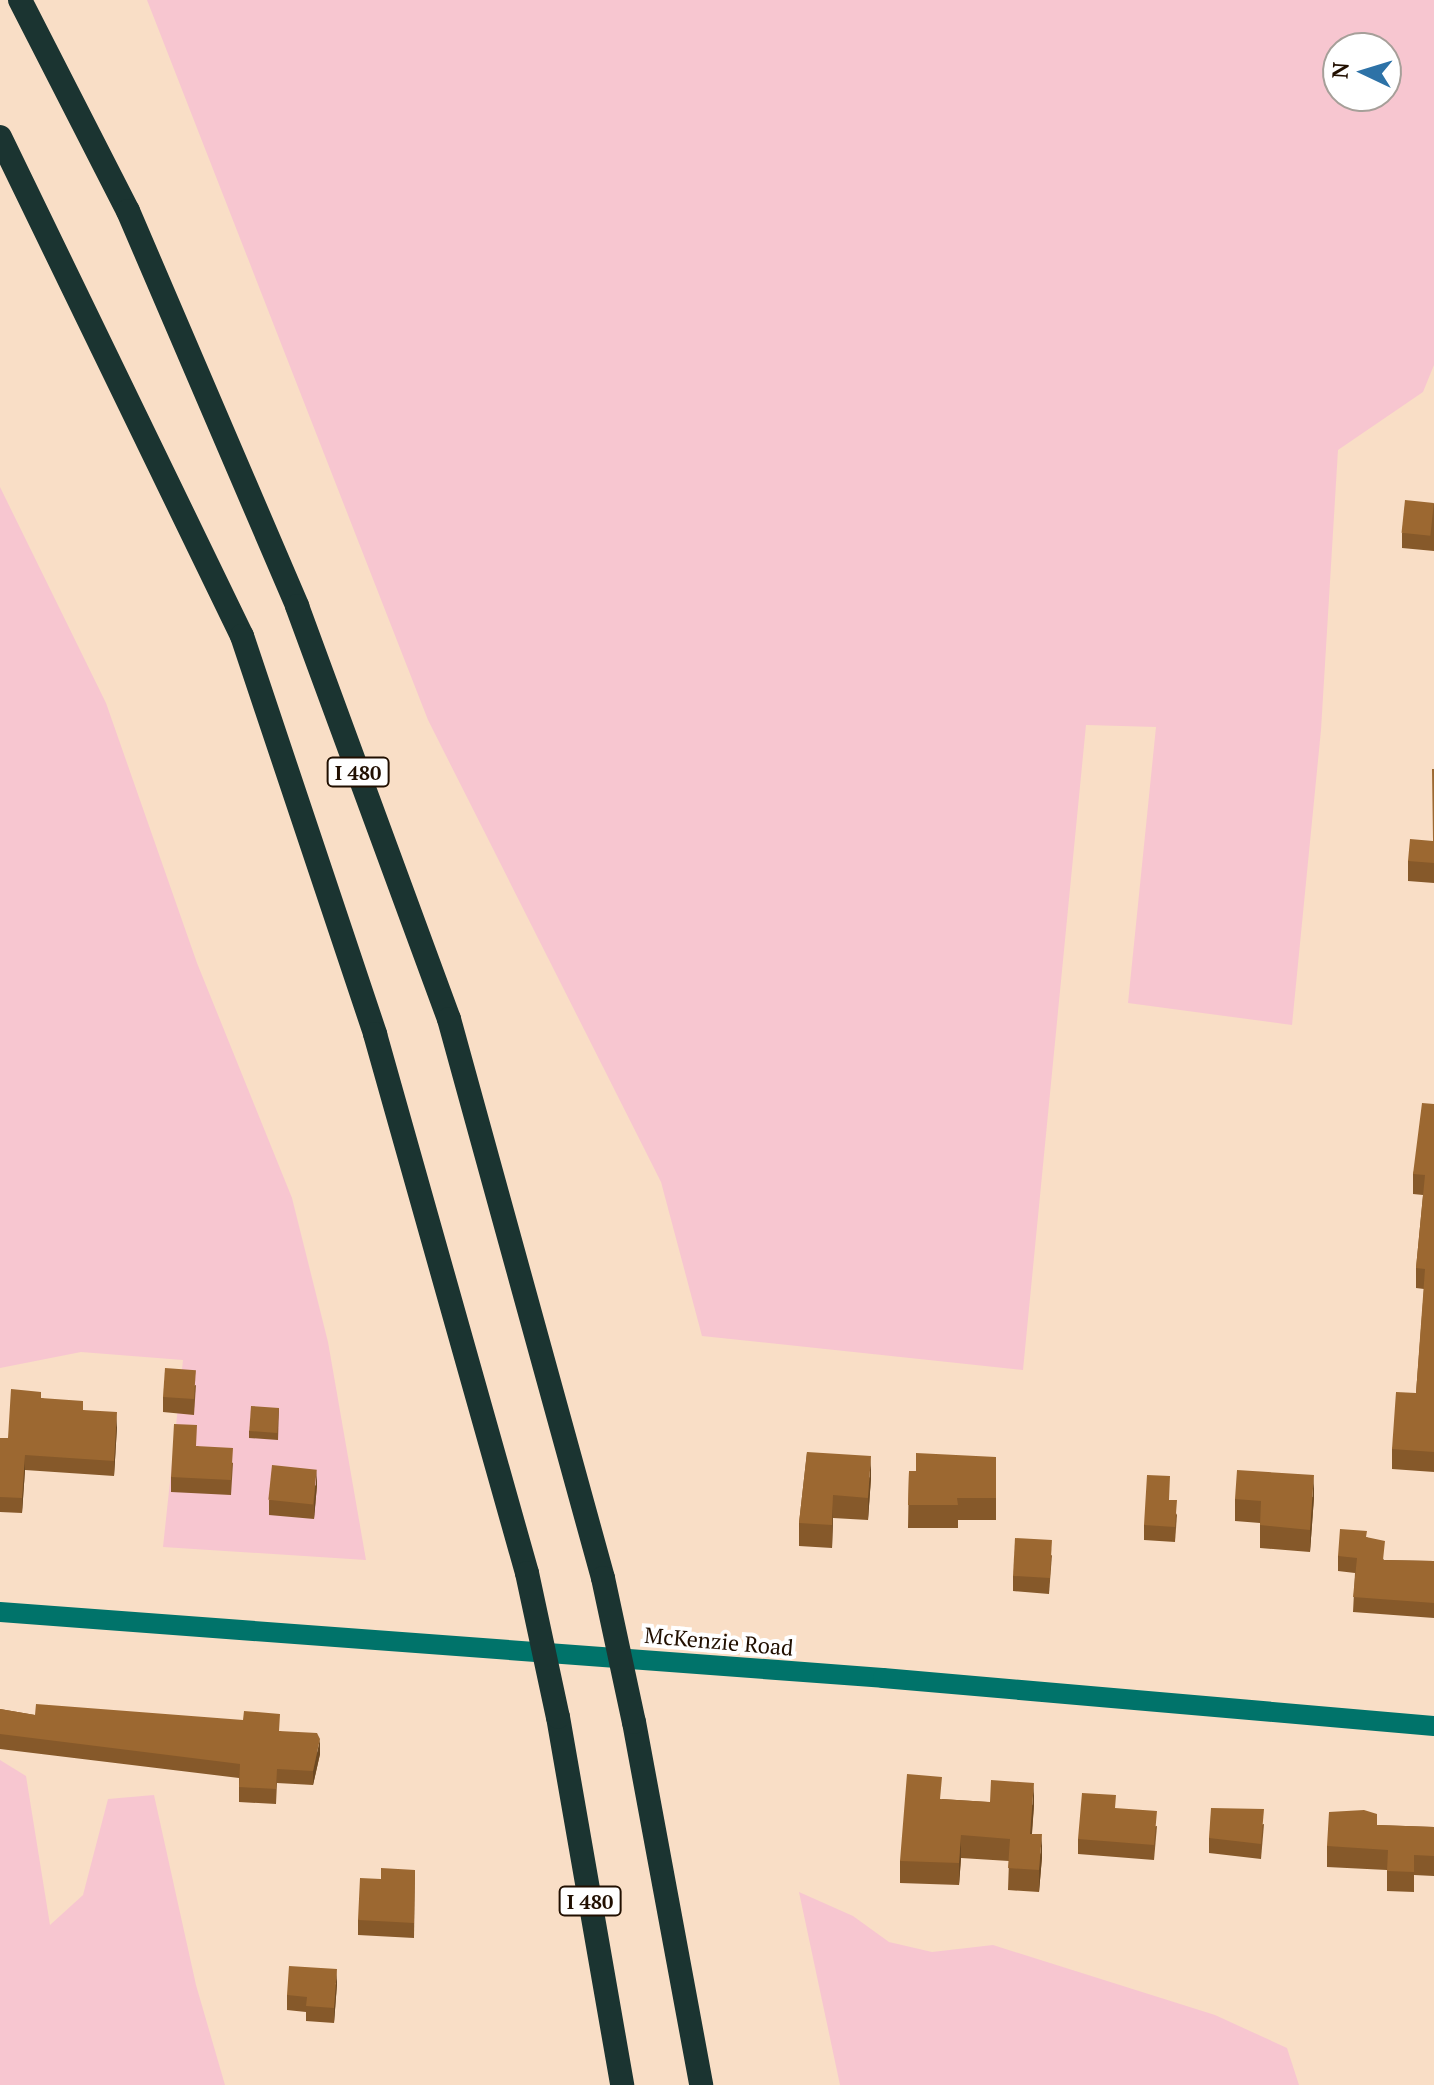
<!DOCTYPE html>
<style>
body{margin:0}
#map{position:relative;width:1434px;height:2085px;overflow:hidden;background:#f9dec6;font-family:"PT Serif",serif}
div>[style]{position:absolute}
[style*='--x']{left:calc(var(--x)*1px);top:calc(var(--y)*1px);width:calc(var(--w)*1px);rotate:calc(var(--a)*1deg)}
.green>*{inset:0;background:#f7c6d0}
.secondary>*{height:20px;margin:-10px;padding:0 10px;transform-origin:10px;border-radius:10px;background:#00736a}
.highway>*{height:24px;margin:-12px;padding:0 12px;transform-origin:12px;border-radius:12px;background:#1b3431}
.highway-bridge>*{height:24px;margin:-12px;padding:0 12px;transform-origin:12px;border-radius:12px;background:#1b3431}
.wall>*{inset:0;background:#86592a}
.shaded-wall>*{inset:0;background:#6d4922}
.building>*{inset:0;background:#9c6831;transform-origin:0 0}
span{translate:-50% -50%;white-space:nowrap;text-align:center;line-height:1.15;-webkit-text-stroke:8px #fff;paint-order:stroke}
.shield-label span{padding:2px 6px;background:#fff;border:2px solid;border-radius:6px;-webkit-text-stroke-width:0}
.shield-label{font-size:20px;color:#210f00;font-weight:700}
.street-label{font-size:22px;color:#210f00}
.north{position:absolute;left:1322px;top:32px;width:80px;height:80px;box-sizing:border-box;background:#fff;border:2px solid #a69f99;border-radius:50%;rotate:274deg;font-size:22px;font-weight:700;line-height:32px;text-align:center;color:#210f00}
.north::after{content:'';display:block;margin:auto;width:28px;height:36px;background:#2d72a7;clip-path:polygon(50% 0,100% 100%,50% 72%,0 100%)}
</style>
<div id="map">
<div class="green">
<i style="clip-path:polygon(evenodd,147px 0,1434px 0,1434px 365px,1423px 392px,1338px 450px,1321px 730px,1292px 1025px,1128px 1003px,1156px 727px,1086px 725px,1023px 1370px,702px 1336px,661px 1182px,428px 720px,147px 0,1338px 48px,1386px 48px,1386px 96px,1338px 96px,1338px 48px)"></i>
<i style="clip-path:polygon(0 487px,106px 703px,197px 963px,292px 1198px,328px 1342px,366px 1560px,163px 1547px,183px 1360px,81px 1352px,0 1368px)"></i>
<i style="clip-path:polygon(0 1760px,26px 1776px,50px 1925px,83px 1895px,108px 1799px,154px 1795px,196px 1985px,225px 2085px,0 2085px)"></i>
<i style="clip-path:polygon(799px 1892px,853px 1916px,889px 1942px,932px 1952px,993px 1945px,1215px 2015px,1287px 2048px,1299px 2085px,840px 2085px)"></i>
</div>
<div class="secondary">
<i style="--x:0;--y:1612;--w:885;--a:4.27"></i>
<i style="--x:883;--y:1678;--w:553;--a:4.98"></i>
</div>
<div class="highway">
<i style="--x:20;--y:0;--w:237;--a:62.9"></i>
<i style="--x:128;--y:211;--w:430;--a:66.8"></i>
<i style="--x:297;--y:606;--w:440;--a:69.8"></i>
<i style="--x:449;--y:1019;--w:580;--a:74.6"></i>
<i style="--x:0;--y:137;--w:555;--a:64.13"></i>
<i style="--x:242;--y:636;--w:420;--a:71.5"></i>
<i style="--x:375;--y:1034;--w:560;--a:74.25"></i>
<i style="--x:558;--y:1717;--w:374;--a:80.1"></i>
<i style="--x:634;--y:1722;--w:369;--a:79.5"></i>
</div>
<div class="highway-bridge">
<i style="--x:527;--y:1573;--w:147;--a:77.9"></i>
<i style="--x:603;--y:1578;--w:147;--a:77.9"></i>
</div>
<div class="wall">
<i style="clip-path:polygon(1434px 503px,1434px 551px,1402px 548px,1402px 533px)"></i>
<i style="clip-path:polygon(1434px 769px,1434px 883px,1408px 881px,1408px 861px,1433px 841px)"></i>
<i style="clip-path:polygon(1434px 1104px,1434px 1472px,1392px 1469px,1392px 1449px,1416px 1393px,1424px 1289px,1416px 1288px,1416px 1268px,1423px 1195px,1413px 1194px,1413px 1174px)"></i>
<i style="clip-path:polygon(196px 1385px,194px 1415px,163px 1412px,163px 1397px)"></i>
<i style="clip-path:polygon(41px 1398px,83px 1410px,117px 1427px,114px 1476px,25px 1470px,22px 1513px,0 1512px,0 1438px,8px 1438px)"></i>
<i style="clip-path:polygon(279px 1408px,278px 1440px,249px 1438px,249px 1431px)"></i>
<i style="clip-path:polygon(197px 1446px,233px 1463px,231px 1495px,171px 1492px,171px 1477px)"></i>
<i style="clip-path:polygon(807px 1452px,871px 1478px,868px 1520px,833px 1518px,832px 1548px,799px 1546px,799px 1523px)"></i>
<i style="clip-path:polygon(996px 1457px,996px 1520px,958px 1520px,958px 1528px,908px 1528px,909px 1471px,916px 1471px)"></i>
<i style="clip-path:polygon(317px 1485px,314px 1519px,269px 1515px,269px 1500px)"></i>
<i style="clip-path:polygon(1314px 1497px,1310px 1552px,1260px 1548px,1260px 1523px,1235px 1521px,1235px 1499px)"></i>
<i style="clip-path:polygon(1169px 1500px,1177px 1515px,1175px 1542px,1144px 1540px,1144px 1525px)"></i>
<i style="clip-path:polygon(1367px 1537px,1384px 1560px,1434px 1561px,1434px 1618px,1353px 1612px,1355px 1573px,1338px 1571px,1338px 1556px)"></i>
<i style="clip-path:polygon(1052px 1555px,1049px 1594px,1013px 1591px,1013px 1576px)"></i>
<i style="clip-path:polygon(0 1709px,35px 1715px,280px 1731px,320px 1754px,313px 1785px,277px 1783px,276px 1804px,239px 1802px,239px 1778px,0 1749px)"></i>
<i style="clip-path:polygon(942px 1799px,1034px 1805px,1032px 1834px,1042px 1857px,1039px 1892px,1008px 1890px,1009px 1861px,961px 1858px,959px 1885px,900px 1883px,900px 1861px)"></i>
<i style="clip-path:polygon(1264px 1824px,1261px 1859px,1209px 1853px,1209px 1838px)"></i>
<i style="clip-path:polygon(1377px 1825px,1434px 1827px,1434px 1876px,1414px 1875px,1414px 1892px,1387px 1891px,1387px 1870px,1327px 1867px,1327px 1846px)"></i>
<i style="clip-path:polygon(1157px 1826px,1154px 1860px,1078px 1854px,1078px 1839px)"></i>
<i style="clip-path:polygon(415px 1870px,414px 1938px,358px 1935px,358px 1920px)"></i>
<i style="clip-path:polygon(337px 1984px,334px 2023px,306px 2021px,306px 2012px,287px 2010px,287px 1995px)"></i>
</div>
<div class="shaded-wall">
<i style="clip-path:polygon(117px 1412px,117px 1427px,114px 1476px,114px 1461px)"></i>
<i style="clip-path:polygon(25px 1455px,25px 1470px,22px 1513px,22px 1498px)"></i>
<i style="clip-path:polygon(871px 1456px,871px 1478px,868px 1520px,868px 1498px)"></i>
<i style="clip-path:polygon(317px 1470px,317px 1485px,314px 1519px,314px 1504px)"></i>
<i style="clip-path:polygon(1314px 1475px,1314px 1497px,1310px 1552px,1310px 1530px)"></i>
<i style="clip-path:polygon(833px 1495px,833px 1518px,832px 1548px,832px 1525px)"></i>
<i style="clip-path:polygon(320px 1739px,320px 1754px,313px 1785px,313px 1771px)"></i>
<i style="clip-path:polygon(1034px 1783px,1034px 1805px,1030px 1856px,1030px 1834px)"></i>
<i style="clip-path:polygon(1042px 1834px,1042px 1857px,1039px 1892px,1039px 1870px)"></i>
<i style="clip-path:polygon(961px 1835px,961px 1858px,959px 1885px,959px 1863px)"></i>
<i style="clip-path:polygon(337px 1969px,337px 1984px,334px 2023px,334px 2008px)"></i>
</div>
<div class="building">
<i style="left:1405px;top:500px;width:29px;height:33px;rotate:6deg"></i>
<i style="clip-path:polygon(1432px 769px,1434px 769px,1434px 863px,1408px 861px,1410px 839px,1433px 841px)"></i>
<i style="clip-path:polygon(1422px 1103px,1434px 1104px,1434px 1452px,1392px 1449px,1396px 1392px,1416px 1393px,1425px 1269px,1416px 1268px,1425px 1175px,1413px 1174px)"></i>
<i style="left:165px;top:1368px;width:31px;height:29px;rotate:4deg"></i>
<i style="clip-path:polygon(11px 1389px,41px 1392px,41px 1398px,83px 1401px,83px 1410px,117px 1412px,114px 1461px,25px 1455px,22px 1498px,0 1497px,0 1438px,8px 1438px)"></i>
<i style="left:251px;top:1406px;width:28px;height:25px;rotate:4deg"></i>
<i style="clip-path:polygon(174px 1424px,197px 1425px,196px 1446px,233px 1448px,231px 1480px,171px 1477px)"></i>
<i style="clip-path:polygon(807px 1452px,871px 1456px,868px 1498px,833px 1495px,832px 1525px,799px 1523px)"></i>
<i style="clip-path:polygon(916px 1453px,996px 1457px,996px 1498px,957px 1498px,958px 1505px,908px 1505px,909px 1471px,916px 1471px)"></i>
<i style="left:272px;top:1465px;width:45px;height:35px;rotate:6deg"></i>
<i style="clip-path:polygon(1237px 1470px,1314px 1475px,1310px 1530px,1260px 1525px,1261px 1501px,1235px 1499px)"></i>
<i style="clip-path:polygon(1147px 1475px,1170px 1476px,1169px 1500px,1177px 1500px,1175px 1527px,1144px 1525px)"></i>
<i style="clip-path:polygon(1340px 1529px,1367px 1531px,1366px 1537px,1385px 1541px,1383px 1560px,1434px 1561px,1434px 1603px,1353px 1597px,1357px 1558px,1338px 1556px)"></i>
<i style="left:1015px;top:1538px;width:37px;height:38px;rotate:3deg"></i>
<i style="clip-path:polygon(36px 1704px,243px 1720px,244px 1711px,280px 1714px,279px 1731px,317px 1733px,320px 1739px,313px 1771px,277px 1769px,276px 1789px,239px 1787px,240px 1764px,0 1734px,0 1709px,35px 1715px)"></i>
<i style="clip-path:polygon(907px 1774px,942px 1777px,940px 1799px,990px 1802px,991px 1780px,1034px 1783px,1030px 1834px,1042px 1834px,1039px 1870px,1008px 1868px,1010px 1839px,961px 1835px,959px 1863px,900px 1861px)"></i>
<i style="clip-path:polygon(1082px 1793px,1116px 1795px,1115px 1808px,1157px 1811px,1154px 1845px,1078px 1839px)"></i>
<i style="clip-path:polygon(1211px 1808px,1264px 1809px,1261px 1844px,1209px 1838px)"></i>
<i style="clip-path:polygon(1364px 1810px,1377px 1814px,1377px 1825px,1434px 1827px,1434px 1856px,1414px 1855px,1414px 1872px,1387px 1871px,1388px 1850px,1327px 1846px,1329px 1812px)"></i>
<i style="clip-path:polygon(381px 1868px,415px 1870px,414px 1923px,358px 1920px,360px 1878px,381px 1879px)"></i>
<i style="clip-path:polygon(289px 1966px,337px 1969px,334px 2008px,306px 2006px,307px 1997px,287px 1995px)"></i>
</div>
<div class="shield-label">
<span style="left:358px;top:772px">I 480</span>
<span style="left:590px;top:1901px">I 480</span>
</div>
<div class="street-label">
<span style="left:719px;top:1641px;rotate:5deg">McKenzie Road</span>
</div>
<div class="north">N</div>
</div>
